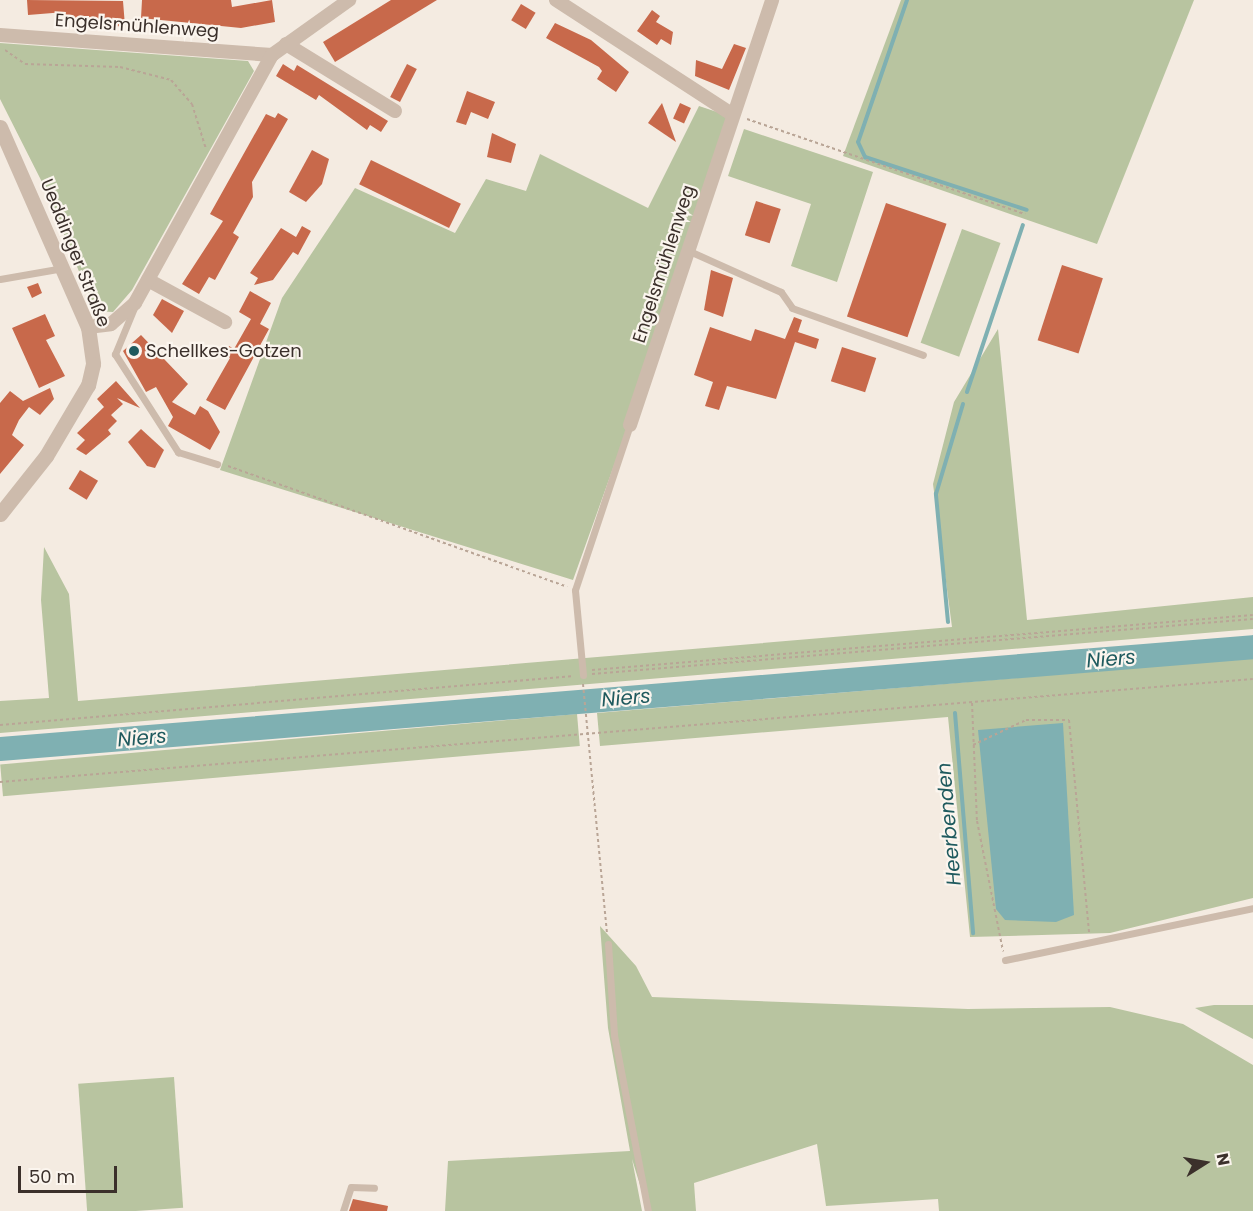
<!DOCTYPE html>
<meta charset="utf-8">
<style>
body{margin:0}
#map{position:relative;width:1253px;height:1211px;overflow:hidden;background:#f4ebe1;font-family:Poppins,sans-serif}
div>[style]{position:absolute}
[style*='--x']{left:calc(var(--x)*1px);top:calc(var(--y)*1px);width:calc(var(--w)*1px);rotate:calc(var(--a)*1deg)}
.green>*{inset:0;background:#b8c4a0;transform-origin:0 0}
.water>*{inset:0;background:#7fb0b2}
.stream>*{height:4px;margin:-2px;padding:0 2px;transform-origin:2px;border-radius:2px;background:#7fb0b2}
.river>*{height:24px;margin:-12px;padding:0 12px;transform-origin:12px;border-radius:12px;background:#7fb0b2}
.building>*{inset:0;background:#c8694b;transform-origin:0 0}
.path>*{height:2px;margin-top:-1px;transform-origin:0;background:repeating-linear-gradient(90deg,#b9a596 0 3px,transparent 0 6px)}
.service>*{height:7px;margin:-3.5px;padding:0 3.5px;transform-origin:3.5px;border-radius:3.5px;background:#cdbbac}
.minor>*{height:14px;margin:-7px;padding:0 7px;transform-origin:7px;border-radius:7px;background:#cdbbac}
.tertiary>*{height:15px;margin:-7.5px;padding:0 7.5px;transform-origin:7.5px;border-radius:7.5px;background:#cdbbac}
.dots>*{width:16px;height:16px;translate:-50% -50%;box-sizing:border-box;border:3px solid #fbf5ee;border-radius:50%}
span{translate:-50% -50%;white-space:nowrap;text-align:center;line-height:1.15;-webkit-text-stroke:4.5px #fbf5ee;paint-order:stroke}
.street-label{font-size:18px;color:#3b302b}
.poi-label{font-size:18px;color:#3b302b}
.left{translate:0 -50%;text-align:left}
.water-label{font-size:20px;color:#1f5a5e;font-style:italic}
.north{position:absolute;left:1175px;top:1133px;width:60px;height:60px;-webkit-text-stroke:4px #fbf5ee;paint-order:stroke;rotate:79deg;font-size:16px;font-weight:700;line-height:24px;text-align:center;color:#3b302b}
.north::after{content:'';display:block;margin:auto;width:21px;height:27px;background:#3b302b;clip-path:polygon(50% 0,100% 100%,50% 72%,0 100%)}
.scale{position:absolute;left:18px;top:1166px;width:99px;height:27px;box-sizing:border-box;border:3px solid #3b302b;border-top:0;padding-left:8px;font-size:18px;line-height:21px;white-space:nowrap;color:#3b302b;-webkit-text-stroke:4px #fbf5ee;paint-order:stroke}
</style>
<div id="map">
<div class="green">
<i style="clip-path:polygon(901px 0,1194px 0,1097px 244px,843px 156px)"></i>
<i style="clip-path:polygon(0 43px,248px 61px,254px 71px,132px 290px,113px 312px,95px 311px,46px 190px,0 99px)"></i>
<i style="clip-path:polygon(699px 106px,738px 119px,573px 580px,220px 470px,282px 298px,355px 188px,455px 233px,486px 179px,526px 191px,540px 154px,648px 208px)"></i>
<i style="clip-path:polygon(744px 129px,873px 172px,837px 282px,791px 266px,811px 204px,728px 176px)"></i>
<i style="left:962px;top:229px;width:41px;height:121px;rotate:20deg"></i>
<i style="clip-path:polygon(998px 329px,1027px 620px,1253px 597px,1253px 629px,0 733px,0 701px,49px 698px,41px 600px,44px 547px,69px 594px,78px 701px,952px 627px,933px 484px,954px 402px)"></i>
<i style="clip-path:polygon(1253px 658px,1253px 898px,1110px 933px,970px 937px,948px 717px,600px 746px,597px 713px)"></i>
<i style="left:577px;top:714px;width:32px;height:579px;rotate:85deg"></i>
<i style="clip-path:polygon(600px 926px,636px 966px,652px 997px,968px 1009px,1110px 1007px,1183px 1024px,1253px 1065px,1253px 1211px,939px 1211px,938px 1199px,826px 1206px,817px 1144px,694px 1183px,696px 1211px,648px 1211px,632px 1159px,642px 1211px,445px 1211px,448px 1161px,630px 1151px,608px 1028px)"></i>
<i style="clip-path:polygon(1214px 1005px,1253px 1005px,1253px 1039px,1195px 1008px)"></i>
<i style="left:174px;top:1077px;width:131px;height:96px;rotate:86deg"></i>
</div>
<div class="water">
<i style="clip-path:polygon(1063px 723px,1074px 915px,1056px 922px,1005px 920px,996px 909px,978px 730px)"></i>
</div>
<div class="stream">
<i style="--x:907;--y:0;--w:150;--a:109"></i>
<i style="--x:858;--y:142;--w:17;--a:65"></i>
<i style="--x:865;--y:157;--w:170;--a:18.1"></i>
<i style="--x:967;--y:392;--w:176;--a:-71.5"></i>
<i style="--x:948;--y:622;--w:129;--a:-95.4"></i>
<i style="--x:936;--y:494;--w:94;--a:-73.3"></i>
<i style="--x:955;--y:713;--w:221;--a:85.3"></i>
</div>
<div class="river">
<i style="--x:0;--y:749;--w:1257;--a:-4.65"></i>
</div>
<div class="building">
<i style="clip-path:polygon(27px 0,123px 1px,125px 26px,101px 27px,95px 17px,65px 19px,65px 12px,28px 15px)"></i>
<i style="clip-path:polygon(142px 0,231px 0,232px 7px,272px 0,275px 22px,241px 28px,141px 18px)"></i>
<i style="clip-path:polygon(391px 0,437px 0,335px 62px,323px 42px)"></i>
<i style="left:521px;top:4px;width:17px;height:19px;rotate:31deg"></i>
<i style="clip-path:polygon(652px 10px,660px 16px,656px 22px,673px 32px,671px 45px,661px 39px,657px 45px,637px 31px)"></i>
<i style="clip-path:polygon(555px 23px,591px 40px,629px 72px,616px 92px,597px 79px,602px 71px,599px 67px,546px 38px)"></i>
<i style="clip-path:polygon(734px 44px,746px 48px,729px 90px,695px 76px,696px 60px,722px 69px)"></i>
<i style="clip-path:polygon(283px 64px,294px 71px,297px 65px,388px 121px,381px 132px,370px 125px,367px 130px,319px 95px,316px 100px,276px 76px)"></i>
<i style="left:407px;top:64px;width:11px;height:37px;rotate:27deg"></i>
<i style="clip-path:polygon(467px 91px,495px 102px,488px 119px,471px 112px,466px 125px,456px 122px)"></i>
<i style="clip-path:polygon(662px 103px,676px 142px,648px 123px)"></i>
<i style="left:680px;top:103px;width:12px;height:17px;rotate:24deg"></i>
<i style="clip-path:polygon(278px 113px,288px 119px,252px 182px,253px 197px,233px 233px,239px 237px,215px 280px,209px 277px,199px 294px,182px 284px,223px 221px,210px 214px,266px 114px,275px 118px)"></i>
<i style="clip-path:polygon(492px 133px,516px 144px,511px 163px,487px 157px)"></i>
<i style="clip-path:polygon(312px 150px,329px 159px,322px 184px,306px 202px,289px 192px)"></i>
<i style="left:371px;top:160px;width:100px;height:27px;rotate:26deg"></i>
<i style="left:756px;top:201px;width:26px;height:36px;rotate:18deg"></i>
<i style="left:886px;top:203px;width:64px;height:120px;rotate:19deg"></i>
<i style="clip-path:polygon(302px 226px,311px 231px,298px 255px,293px 252px,273px 280px,254px 285px,258px 278px,250px 273px,281px 228px,296px 237px)"></i>
<i style="left:1062px;top:265px;width:43px;height:79px;rotate:18deg"></i>
<i style="clip-path:polygon(711px 270px,733px 278px,723px 317px,704px 310px)"></i>
<i style="clip-path:polygon(38px 283px,42px 293px,32px 298px,27px 287px)"></i>
<i style="clip-path:polygon(250px 291px,271px 303px,260px 324px,269px 329px,225px 410px,206px 400px,230px 358px,224px 354px,229px 346px,234px 349px,251px 319px,239px 312px)"></i>
<i style="clip-path:polygon(162px 299px,184px 311px,172px 333px,153px 315px)"></i>
<i style="clip-path:polygon(45px 314px,55px 336px,46px 340px,65px 376px,39px 388px,12px 328px)"></i>
<i style="clip-path:polygon(794px 317px,802px 320px,798px 332px,819px 339px,816px 349px,795px 342px,776px 399px,727px 386px,719px 410px,705px 406px,713px 382px,694px 375px,710px 327px,751px 341px,755px 329px,785px 339px)"></i>
<i style="clip-path:polygon(141px 335px,188px 384px,172px 402px,195px 415px,200px 406px,208px 411px,220px 432px,210px 450px,168px 426px,173px 417px,156px 387px,146px 392px,123px 351px)"></i>
<i style="left:842px;top:347px;width:36px;height:36px;rotate:18deg"></i>
<i style="clip-path:polygon(116px 381px,140px 408px,117px 398px,123px 404px,111px 415px,117px 421px,108px 430px,111px 434px,86px 455px,76px 449px,85px 440px,77px 433px,104px 407px,97px 399px)"></i>
<i style="clip-path:polygon(50px 388px,54px 399px,40px 415px,29px 407px,19px 420px,12px 435px,24px 445px,0 474px,0 403px,10px 391px,23px 401px)"></i>
<i style="clip-path:polygon(141px 429px,164px 450px,155px 468px,147px 466px,128px 442px)"></i>
<i style="left:80px;top:470px;width:21px;height:22px;rotate:31deg"></i>
<i style="clip-path:polygon(353px 1199px,388px 1206px,387px 1211px,349px 1211px)"></i>
</div>
<div class="path">
<i style="--x:5;--y:50;--w:24;--a:35"></i>
<i style="--x:25;--y:64;--w:95;--a:1.8"></i>
<i style="--x:120;--y:67;--w:53;--a:14.3"></i>
<i style="--x:171;--y:80;--w:32;--a:49"></i>
<i style="--x:192;--y:104;--w:47;--a:72.7"></i>
<i style="--x:747;--y:119;--w:294;--a:18.9"></i>
<i style="--x:228;--y:466;--w:360;--a:19.6"></i>
<i style="--x:592;--y:670;--w:663;--a:-4.76"></i>
<i style="--x:592;--y:674;--w:663;--a:-4.76"></i>
<i style="--x:583;--y:684;--w:252;--a:84.5"></i>
<i style="--x:972;--y:703;--w:118;--a:87.6"></i>
<i style="--x:977;--y:821;--w:133;--a:78.7"></i>
<i style="--x:0;--y:725;--w:576;--a:-4.88"></i>
<i style="--x:973;--y:745;--w:59;--a:-25.3"></i>
<i style="--x:1026;--y:720;--w:43;--a:0"></i>
<i style="--x:1069;--y:720;--w:214;--a:84.6"></i>
<i style="--x:0;--y:782;--w:1257;--a:-4.7"></i>
</div>
<div class="service">
<i style="--x:687;--y:250;--w:103;--a:24.1"></i>
<i style="--x:781;--y:292;--w:19;--a:55"></i>
<i style="--x:792;--y:308;--w:139;--a:19.7"></i>
<i style="--x:0;--y:279;--w:64;--a:-9.9"></i>
<i style="--x:134;--y:308;--w:50;--a:112.4"></i>
<i style="--x:115;--y:354;--w:117;--a:57.3"></i>
<i style="--x:178;--y:452;--w:41;--a:17.1"></i>
<i style="--x:583;--y:675;--w:85;--a:-95.4"></i>
<i style="--x:575;--y:590;--w:174;--a:-71.6"></i>
<i style="--x:608;--y:944;--w:91;--a:86.2"></i>
<i style="--x:614;--y:1035;--w:179;--a:79.1"></i>
<i style="--x:1005;--y:960;--w:253;--a:-11.8"></i>
<i style="--x:343;--y:1211;--w:25;--a:-72"></i>
<i style="--x:351;--y:1187;--w:23;--a:2"></i>
</div>
<div class="minor">
<i style="--x:556;--y:0;--w:211;--a:33"></i>
<i style="--x:0;--y:35;--w:273;--a:4.2"></i>
<i style="--x:286;--y:44;--w:128;--a:31.6"></i>
<i style="--x:148;--y:280;--w:88;--a:28.6"></i>
<i style="--x:88;--y:327;--w:23;--a:-7"></i>
<i style="--x:111;--y:324;--w:32;--a:-41"></i>
<i style="--x:135;--y:303;--w:283;--a:-61.1"></i>
<i style="--x:272;--y:55;--w:95;--a:-35.5"></i>
<i style="--x:630;--y:425;--w:448;--a:-71.5"></i>
</div>
<div class="tertiary">
<i style="--x:0;--y:127;--w:219;--a:66.3"></i>
<i style="--x:88;--y:327;--w:37;--a:82"></i>
<i style="--x:93;--y:364;--w:22;--a:103"></i>
<i style="--x:88;--y:385;--w:82;--a:120.6"></i>
<i style="--x:46;--y:456;--w:74;--a:128.4"></i>
</div>
<div class="dots">
<i style="left:134px;top:351px;background:#1f5a5e"></i>
</div>
<div class="street-label">
<span style="left:137px;top:26px;rotate:4deg">Engelsmühlenweg</span>
<span style="left:75px;top:253px;rotate:68deg">Ueddinger Straße</span>
<span style="left:664px;top:264px;rotate:-72deg">Engelsmühlenweg</span>
</div>
<div class="poi-label">
<span class="left" style="left:146px;top:351px">Schellkes-Gotzen</span>
</div>
<div class="water-label">
<span style="left:1111px;top:659px;rotate:-5deg">Niers</span>
<span style="left:626px;top:698px;rotate:-5deg">Niers</span>
<span style="left:142px;top:738px;rotate:-5deg">Niers</span>
<span style="left:949px;top:824px;rotate:-95deg">Heerbenden</span>
</div>
<div class="north">N</div>
<div class="scale">50 m</div>
</div>
